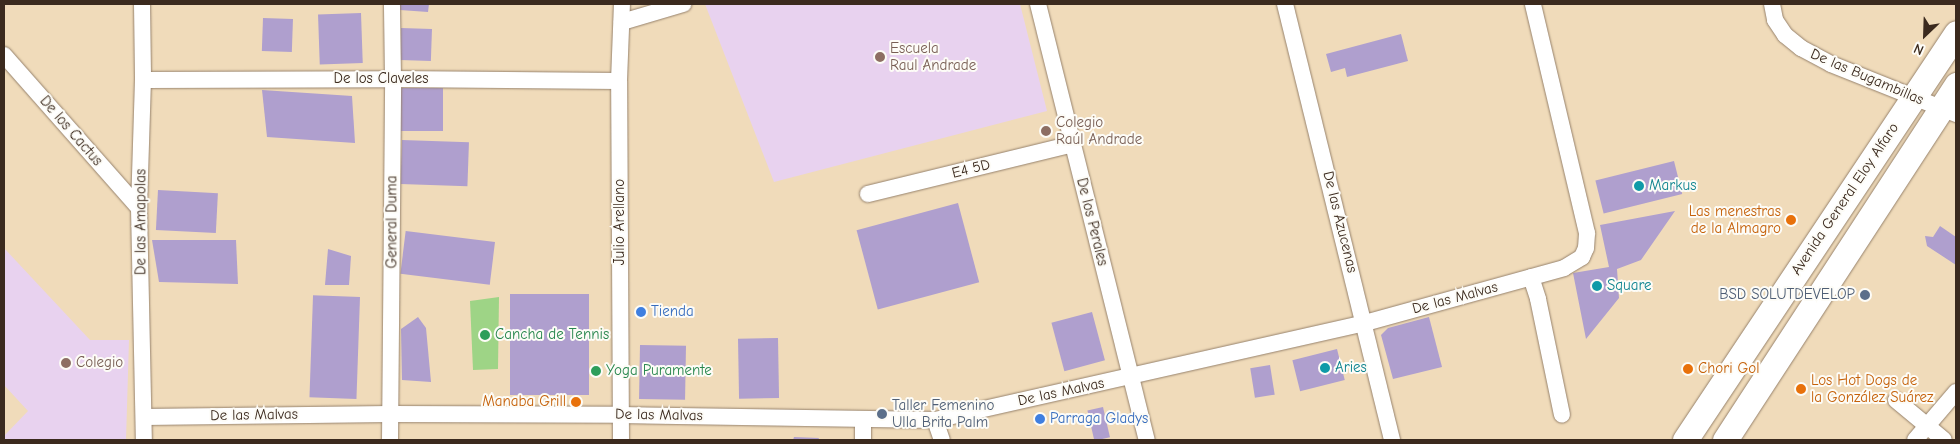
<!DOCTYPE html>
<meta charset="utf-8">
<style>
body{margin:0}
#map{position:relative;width:1960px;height:444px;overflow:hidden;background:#f0dbba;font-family:"Comic Neue",sans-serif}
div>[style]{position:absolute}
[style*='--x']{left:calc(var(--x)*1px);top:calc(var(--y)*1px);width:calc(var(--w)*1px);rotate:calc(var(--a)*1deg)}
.built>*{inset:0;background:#e8d2ef}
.green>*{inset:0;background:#9ed486}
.building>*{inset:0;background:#af9fce;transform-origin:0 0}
.roads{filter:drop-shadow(0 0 1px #96826c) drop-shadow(0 0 1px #96826c)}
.street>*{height:16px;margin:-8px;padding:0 8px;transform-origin:8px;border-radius:8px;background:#fff}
.primary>*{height:25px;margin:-12.5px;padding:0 12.5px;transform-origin:12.5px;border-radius:12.5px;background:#fff}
.dots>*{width:14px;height:14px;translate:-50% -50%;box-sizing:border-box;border:2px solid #fdfcf7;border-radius:50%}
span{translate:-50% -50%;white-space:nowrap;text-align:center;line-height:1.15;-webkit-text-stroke:4px #fdfcf7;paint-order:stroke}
.education-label{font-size:15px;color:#785e54}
.left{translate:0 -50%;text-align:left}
.street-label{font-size:15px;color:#3b2a1e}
.culture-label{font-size:15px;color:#0d838f}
.food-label{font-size:15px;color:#c56008}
.right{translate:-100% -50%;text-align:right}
.service-label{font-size:15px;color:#4e5e75}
.shop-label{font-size:15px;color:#366cbe}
.leisure-label{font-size:15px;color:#27864d}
.frame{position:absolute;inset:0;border:5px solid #3b2a1e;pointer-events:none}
.north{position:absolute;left:1900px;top:10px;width:50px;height:50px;-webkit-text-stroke:4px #fdfcf7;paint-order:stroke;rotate:204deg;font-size:14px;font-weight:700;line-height:20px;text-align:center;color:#3b2a1e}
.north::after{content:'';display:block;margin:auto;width:18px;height:22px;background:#3b2a1e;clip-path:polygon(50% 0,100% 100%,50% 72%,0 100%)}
</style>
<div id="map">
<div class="built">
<i style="clip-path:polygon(705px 4px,1020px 4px,1047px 111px,774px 182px)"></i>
<i style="clip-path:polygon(4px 248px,90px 340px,129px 340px,126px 440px,4px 440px,4px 436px,28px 411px,4px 385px)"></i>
</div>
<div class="green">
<i style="clip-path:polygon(499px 297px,498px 369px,473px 370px,470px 301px)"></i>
</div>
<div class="building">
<i style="clip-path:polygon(400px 4px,429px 4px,428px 12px,400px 10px)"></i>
<i style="left:361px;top:13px;width:50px;height:43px;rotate:88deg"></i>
<i style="left:263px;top:18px;width:30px;height:33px;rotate:2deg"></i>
<i style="left:401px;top:28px;width:31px;height:32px;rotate:2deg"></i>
<i style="clip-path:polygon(1401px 34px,1408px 61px,1347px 77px,1345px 68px,1331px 72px,1326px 54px)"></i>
<i style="left:399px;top:88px;width:44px;height:43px"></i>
<i style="clip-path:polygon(262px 90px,352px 96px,355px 143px,267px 137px)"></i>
<i style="left:402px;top:140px;width:67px;height:44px;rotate:2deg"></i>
<i style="left:1674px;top:161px;width:34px;height:81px;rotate:76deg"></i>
<i style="left:158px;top:190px;width:60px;height:40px;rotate:3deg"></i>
<i style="left:958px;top:203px;width:82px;height:105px;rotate:75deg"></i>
<i style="clip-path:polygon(1675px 211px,1641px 260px,1617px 269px,1619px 298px,1586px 339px,1573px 273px,1609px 267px,1600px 225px)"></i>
<i style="clip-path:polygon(1940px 226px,1956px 237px,1956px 265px,1927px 246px,1925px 236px,1933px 237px)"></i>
<i style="clip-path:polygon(152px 240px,236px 240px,238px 284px,159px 282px)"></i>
<i style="left:495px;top:242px;width:43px;height:90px;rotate:97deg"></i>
<i style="clip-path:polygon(328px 249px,351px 256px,349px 285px,325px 285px)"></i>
<i style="left:510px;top:294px;width:79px;height:101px"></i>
<i style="left:360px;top:297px;width:102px;height:47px;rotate:92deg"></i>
<i style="left:1092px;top:312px;width:50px;height:42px;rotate:75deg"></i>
<i style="clip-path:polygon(418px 317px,426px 328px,431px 382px,402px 380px,401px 329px)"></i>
<i style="clip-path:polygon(1429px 317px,1442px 367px,1393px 379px,1381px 335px,1388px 328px)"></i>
<i style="left:778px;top:338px;width:60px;height:40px;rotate:89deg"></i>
<i style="left:640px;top:345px;width:46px;height:54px;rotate:1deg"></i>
<i style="left:1337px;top:349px;width:32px;height:46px;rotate:76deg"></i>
<i style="left:1270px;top:365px;width:30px;height:20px;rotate:81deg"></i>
<i style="left:1103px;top:407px;width:31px;height:16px;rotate:77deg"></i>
<i style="clip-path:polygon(794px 437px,819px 438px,818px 440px,793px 440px)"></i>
</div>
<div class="roads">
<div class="street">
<i style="--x:142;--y:4;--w:76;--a:89.2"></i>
<i style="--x:143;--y:80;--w:128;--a:91.8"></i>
<i style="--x:139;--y:208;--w:232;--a:88.8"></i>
<i style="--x:1038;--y:4;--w:449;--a:76"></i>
<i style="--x:1285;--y:4;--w:449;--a:76.2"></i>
<i style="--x:1772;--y:4;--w:16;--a:79"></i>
<i style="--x:1775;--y:20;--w:18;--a:56"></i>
<i style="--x:1785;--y:35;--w:21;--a:39"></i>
<i style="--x:1801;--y:48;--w:34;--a:28"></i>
<i style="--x:1831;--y:64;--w:135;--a:21.8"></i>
<i style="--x:622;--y:22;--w:64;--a:-16.4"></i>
<i style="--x:4;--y:55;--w:204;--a:48.6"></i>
<i style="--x:143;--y:80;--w:250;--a:-0.2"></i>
<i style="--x:393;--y:79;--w:226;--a:0.5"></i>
<i style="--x:868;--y:194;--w:211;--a:-13.7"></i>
<i style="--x:1531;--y:277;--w:23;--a:72"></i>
<i style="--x:1538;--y:299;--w:118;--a:78.3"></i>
<i style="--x:1896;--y:400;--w:62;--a:39.8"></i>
<i style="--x:144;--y:417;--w:246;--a:-0.7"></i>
<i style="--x:390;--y:414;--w:231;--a:0.2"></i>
<i style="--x:621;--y:415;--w:314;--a:0.9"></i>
<i style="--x:935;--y:420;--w:441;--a:-12.7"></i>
<i style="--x:1365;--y:323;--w:206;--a:-15.4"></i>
<i style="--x:1564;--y:268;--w:21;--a:-31"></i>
<i style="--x:1582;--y:257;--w:10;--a:-66"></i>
<i style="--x:1586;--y:248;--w:15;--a:-86"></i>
<i style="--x:1587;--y:233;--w:235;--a:-103.3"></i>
<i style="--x:935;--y:420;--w:21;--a:71"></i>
<i style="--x:390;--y:440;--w:361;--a:-89.5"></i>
<i style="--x:393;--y:79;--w:75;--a:-90.8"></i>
<i style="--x:621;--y:440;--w:359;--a:-90.3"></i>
<i style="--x:619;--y:81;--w:77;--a:-87.8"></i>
<i style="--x:863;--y:440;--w:21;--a:-90"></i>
<i style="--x:1915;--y:440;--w:63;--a:-49.5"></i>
</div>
<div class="primary">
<i style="--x:1685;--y:440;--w:489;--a:-56.3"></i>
<i style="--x:1725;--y:440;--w:424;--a:-56.9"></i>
</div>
</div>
<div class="dots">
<i style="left:880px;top:57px;background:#8d6e63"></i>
<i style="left:1046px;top:131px;background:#8d6e63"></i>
<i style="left:1639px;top:186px;background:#0f9aa8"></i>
<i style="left:1791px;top:220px;background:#e8710a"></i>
<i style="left:1597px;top:286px;background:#0f9aa8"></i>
<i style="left:1865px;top:295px;background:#5c6f8a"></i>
<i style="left:641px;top:312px;background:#3f7fe0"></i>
<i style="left:485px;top:335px;background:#2e9e5b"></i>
<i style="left:66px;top:363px;background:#8d6e63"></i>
<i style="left:1325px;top:368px;background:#0f9aa8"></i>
<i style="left:1688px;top:369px;background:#e8710a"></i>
<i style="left:596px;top:371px;background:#2e9e5b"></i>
<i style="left:1801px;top:389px;background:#e8710a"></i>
<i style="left:576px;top:402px;background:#e8710a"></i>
<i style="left:882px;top:414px;background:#5c6f8a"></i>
<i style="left:1040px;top:419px;background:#3f7fe0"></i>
</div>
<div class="education-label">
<span class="left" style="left:890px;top:57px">Escuela<br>Raul Andrade</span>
<span class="left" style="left:1056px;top:131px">Colegio<br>Raúl Andrade</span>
<span class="left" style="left:76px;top:363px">Colegio</span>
</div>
<div class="street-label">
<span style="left:1867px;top:77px;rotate:23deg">De las Bugambillas</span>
<span style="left:381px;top:79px">De los Claveles</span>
<span style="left:71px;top:131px;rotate:49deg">De los Cactus</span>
<span style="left:971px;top:169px;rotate:-14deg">E4 5D</span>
<span style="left:1845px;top:199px;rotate:-56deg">Avenida General Eloy Alfaro</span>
<span style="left:141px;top:222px;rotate:-90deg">De las Amapolas</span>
<span style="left:392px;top:222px;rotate:-90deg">General Duma</span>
<span style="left:620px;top:222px;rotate:-90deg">Julio Arellano</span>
<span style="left:1092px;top:222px;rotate:76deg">De los Perales</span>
<span style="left:1340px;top:222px;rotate:76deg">De las Azucenas</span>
<span style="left:1455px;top:298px;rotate:-15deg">De las Malvas</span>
<span style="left:1061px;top:392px;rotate:-12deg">De las Malvas</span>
<span style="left:254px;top:415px;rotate:-1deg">De las Malvas</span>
<span style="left:659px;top:415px;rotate:1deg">De las Malvas</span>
</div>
<div class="culture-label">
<span class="left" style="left:1649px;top:186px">Markus</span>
<span class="left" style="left:1607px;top:286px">Square</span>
<span class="left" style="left:1335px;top:368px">Aries</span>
</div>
<div class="food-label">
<span class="right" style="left:1781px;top:220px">Las menestras<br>de la Almagro</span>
<span class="left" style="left:1698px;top:369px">Chori Gol</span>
<span class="left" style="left:1811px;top:389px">Los Hot Dogs de<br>la González Suárez</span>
<span class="right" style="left:566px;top:402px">Manaba Grill</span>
</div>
<div class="service-label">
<span class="right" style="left:1855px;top:295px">BSD SOLUTDEVELOP</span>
<span class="left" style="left:892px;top:414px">Taller Femenino<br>Ulla Brita Palm</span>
</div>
<div class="shop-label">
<span class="left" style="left:651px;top:312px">Tienda</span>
<span class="left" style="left:1050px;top:419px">Parraga Gladys</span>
</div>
<div class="leisure-label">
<span class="left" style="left:495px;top:335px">Cancha de Tennis</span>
<span class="left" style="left:606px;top:371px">Yoga Puramente</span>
</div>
<div class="frame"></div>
<div class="north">N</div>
</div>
